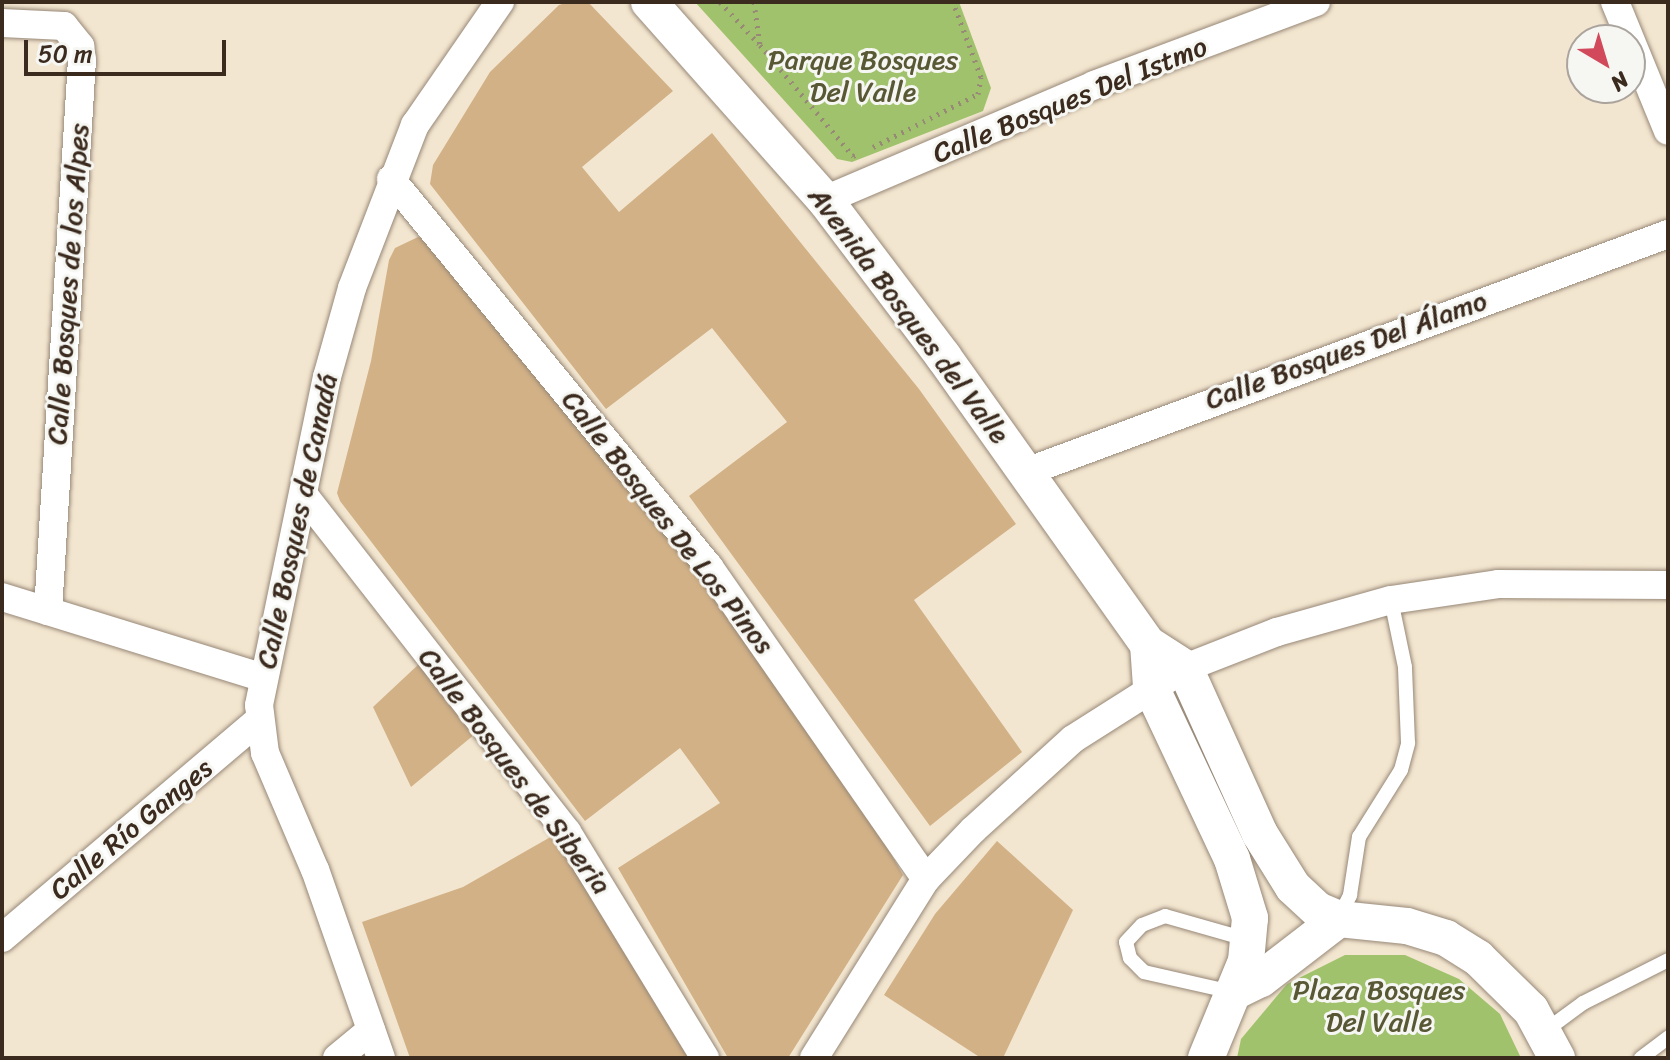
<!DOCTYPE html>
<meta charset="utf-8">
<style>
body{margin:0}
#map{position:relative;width:1670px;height:1060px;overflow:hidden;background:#f3e6d0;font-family:Sriracha,sans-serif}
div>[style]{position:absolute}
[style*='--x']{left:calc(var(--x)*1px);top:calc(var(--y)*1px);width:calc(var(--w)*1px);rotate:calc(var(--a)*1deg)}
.green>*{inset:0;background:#a0c26c}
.building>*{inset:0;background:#d2b187}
.path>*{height:5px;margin-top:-2.5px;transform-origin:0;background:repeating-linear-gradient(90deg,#978877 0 2px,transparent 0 8px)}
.roads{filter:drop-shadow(0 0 2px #978877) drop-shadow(0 0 2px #978877)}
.service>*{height:14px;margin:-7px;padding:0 7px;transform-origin:7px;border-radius:7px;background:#fff}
.minor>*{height:28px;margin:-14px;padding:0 14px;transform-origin:14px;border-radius:14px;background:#fff}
.tertiary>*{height:36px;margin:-18px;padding:0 18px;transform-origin:18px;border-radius:18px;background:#fff}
span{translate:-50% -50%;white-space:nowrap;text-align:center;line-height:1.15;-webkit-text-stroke:6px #f6f6f2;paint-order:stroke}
.park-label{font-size:28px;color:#595835}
.street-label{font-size:28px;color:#3b2a1e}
.frame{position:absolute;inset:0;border:4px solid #3b2a1e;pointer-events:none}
.north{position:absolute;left:1566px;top:24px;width:80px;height:80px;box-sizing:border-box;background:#f6f6f2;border:2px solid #aba49d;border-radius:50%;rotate:142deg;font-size:22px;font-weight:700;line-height:32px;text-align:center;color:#3b2a1e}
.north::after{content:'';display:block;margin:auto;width:28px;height:36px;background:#d1495b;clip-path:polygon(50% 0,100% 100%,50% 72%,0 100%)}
.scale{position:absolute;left:24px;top:40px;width:202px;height:36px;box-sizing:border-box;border:4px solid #3b2a1e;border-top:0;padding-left:10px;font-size:24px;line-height:28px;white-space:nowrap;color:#3b2a1e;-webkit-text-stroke:6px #f6f6f2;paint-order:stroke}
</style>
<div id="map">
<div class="green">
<i style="clip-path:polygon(695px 2px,959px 2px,991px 88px,983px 111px,852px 162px,837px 159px)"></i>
<i style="clip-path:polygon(1345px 955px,1405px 955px,1459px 979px,1500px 1014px,1521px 1058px,1237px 1058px,1241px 1039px,1287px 984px)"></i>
</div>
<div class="building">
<i style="clip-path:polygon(569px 2px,588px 2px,673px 91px,582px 167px,619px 212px,712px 133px,919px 389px,1016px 524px,914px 600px,1022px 752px,930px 826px,689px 496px,787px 422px,712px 328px,606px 409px,430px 184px,433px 165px,490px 72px,559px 5px)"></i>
<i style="clip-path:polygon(418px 237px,431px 242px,667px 525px,845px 773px,903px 875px,788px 1058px,728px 1058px,618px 868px,720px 803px,680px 748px,585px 821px,340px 501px,337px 493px,371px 361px,389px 260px,395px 248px)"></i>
<i style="clip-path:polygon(420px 663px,475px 734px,411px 787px,373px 707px)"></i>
<i style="clip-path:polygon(554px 835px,690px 1058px,410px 1058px,362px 922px,463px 887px)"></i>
<i style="clip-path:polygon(997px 841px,1073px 910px,1003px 1058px,981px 1058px,884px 995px,935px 914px)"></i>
</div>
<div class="path">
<i style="--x:720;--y:2;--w:57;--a:47.1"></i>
<i style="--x:754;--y:2;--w:43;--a:82.1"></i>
<i style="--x:760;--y:45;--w:145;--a:50"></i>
<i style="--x:853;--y:156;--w:4;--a:-27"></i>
<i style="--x:873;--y:147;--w:118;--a:-26.8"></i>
<i style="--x:978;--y:94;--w:17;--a:-80"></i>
<i style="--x:981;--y:77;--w:80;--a:-110.5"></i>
</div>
<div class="roads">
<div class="service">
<i style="--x:1339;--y:917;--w:25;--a:-63"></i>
<i style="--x:1350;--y:895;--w:59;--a:-81.2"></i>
<i style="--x:1359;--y:837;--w:79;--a:-57.9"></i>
<i style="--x:1401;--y:770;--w:28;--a:-75"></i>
<i style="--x:1408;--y:743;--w:76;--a:-92.3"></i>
<i style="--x:1405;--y:667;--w:68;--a:-101.8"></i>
<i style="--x:1232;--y:992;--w:90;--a:-167.2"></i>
<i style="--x:1144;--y:972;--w:20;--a:-135"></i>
<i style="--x:1130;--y:958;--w:16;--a:-104"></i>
<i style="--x:1126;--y:942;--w:23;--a:-47"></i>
<i style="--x:1142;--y:925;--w:25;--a:-21"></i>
<i style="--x:1165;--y:916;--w:84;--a:15.9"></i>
<i style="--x:1545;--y:1031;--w:47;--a:-36.4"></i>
<i style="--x:1583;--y:1003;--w:95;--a:-26.8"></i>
<i style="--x:1641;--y:1058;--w:34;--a:-37"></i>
</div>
<div class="minor">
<i style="--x:1615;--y:2;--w:139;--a:67.7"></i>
<i style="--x:2;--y:23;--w:62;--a:2.8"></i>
<i style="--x:64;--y:26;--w:26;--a:51"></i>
<i style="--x:80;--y:46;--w:14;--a:82"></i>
<i style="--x:82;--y:60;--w:552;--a:93.53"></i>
<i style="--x:391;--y:179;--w:502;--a:50.66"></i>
<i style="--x:709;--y:567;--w:380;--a:55.2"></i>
<i style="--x:825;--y:200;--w:293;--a:-23.1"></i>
<i style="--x:1094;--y:85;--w:237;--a:-20.5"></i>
<i style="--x:1026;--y:472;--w:685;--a:-20.34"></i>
<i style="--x:306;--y:498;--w:424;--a:52"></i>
<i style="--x:567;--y:832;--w:265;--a:58.6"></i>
<i style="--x:2;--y:597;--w:273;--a:17.2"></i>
<i style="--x:2;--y:938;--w:337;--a:-40.3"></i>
<i style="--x:337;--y:1058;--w:44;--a:-39.5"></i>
<i style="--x:381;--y:1058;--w:199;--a:-109.3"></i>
<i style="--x:315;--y:870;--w:127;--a:-113.1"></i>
<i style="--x:265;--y:753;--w:48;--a:-97.1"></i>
<i style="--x:259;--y:705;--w:335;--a:-78.3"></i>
<i style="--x:327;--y:377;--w:92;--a:-74.3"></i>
<i style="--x:352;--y:288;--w:175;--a:-68.9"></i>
<i style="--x:415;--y:125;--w:150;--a:-55.4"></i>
<i style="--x:814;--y:1058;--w:211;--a:-58"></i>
<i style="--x:926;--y:879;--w:68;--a:-46.2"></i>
<i style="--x:973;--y:830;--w:135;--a:-42.3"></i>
<i style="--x:1073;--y:739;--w:133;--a:-32.4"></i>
<i style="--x:1185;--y:668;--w:99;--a:-21.4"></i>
<i style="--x:1277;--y:632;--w:118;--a:-15.7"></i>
<i style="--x:1391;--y:600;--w:108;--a:-8.5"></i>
<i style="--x:1498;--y:584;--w:170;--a:0.3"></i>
</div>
<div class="tertiary">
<i style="--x:649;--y:2;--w:265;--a:48.4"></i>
<i style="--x:825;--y:200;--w:196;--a:52.9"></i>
<i style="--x:943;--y:356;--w:354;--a:54.6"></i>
<i style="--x:1148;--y:644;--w:44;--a:33"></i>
<i style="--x:1185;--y:668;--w:182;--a:65.7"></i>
<i style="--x:1260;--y:834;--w:62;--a:58.1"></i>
<i style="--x:1293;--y:887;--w:34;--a:43"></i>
<i style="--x:1318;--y:910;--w:23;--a:23"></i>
<i style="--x:1339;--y:919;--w:68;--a:5.9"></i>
<i style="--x:1407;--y:926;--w:41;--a:17.1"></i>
<i style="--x:1446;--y:938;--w:38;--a:32"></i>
<i style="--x:1478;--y:958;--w:74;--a:44.5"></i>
<i style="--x:1531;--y:1010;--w:55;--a:61.6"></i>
<i style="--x:1148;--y:644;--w:43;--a:86"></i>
<i style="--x:1151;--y:687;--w:190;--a:64.8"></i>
<i style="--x:1232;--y:859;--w:62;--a:73"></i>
<i style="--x:1250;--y:918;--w:43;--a:95.3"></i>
<i style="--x:1246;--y:961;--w:105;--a:112.4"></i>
<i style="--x:1234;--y:992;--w:30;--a:-26"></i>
<i style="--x:1261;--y:979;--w:98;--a:-37.6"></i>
</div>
</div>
<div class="park-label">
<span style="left:863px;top:76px">Parque Bosques<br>Del Valle</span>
<span style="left:1379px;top:1006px">Plaza Bosques<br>Del Valle</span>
</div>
<div class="street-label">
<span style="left:1070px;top:100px;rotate:-22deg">Calle Bosques Del Istmo</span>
<span style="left:68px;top:284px;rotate:-86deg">Calle Bosques de los Alpes</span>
<span style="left:909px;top:315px;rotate:53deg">Avenida Bosques del Valle</span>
<span style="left:1346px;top:350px;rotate:-20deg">Calle Bosques Del Álamo</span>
<span style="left:297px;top:521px;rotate:-78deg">Calle Bosques de Canadá</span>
<span style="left:668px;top:522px;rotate:52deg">Calle Bosques De Los Pinos</span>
<span style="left:515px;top:771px;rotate:53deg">Calle Bosques de Siberia</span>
<span style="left:131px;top:829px;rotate:-40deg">Calle Río Ganges</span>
</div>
<div class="frame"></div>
<div class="north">N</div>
<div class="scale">50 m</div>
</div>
